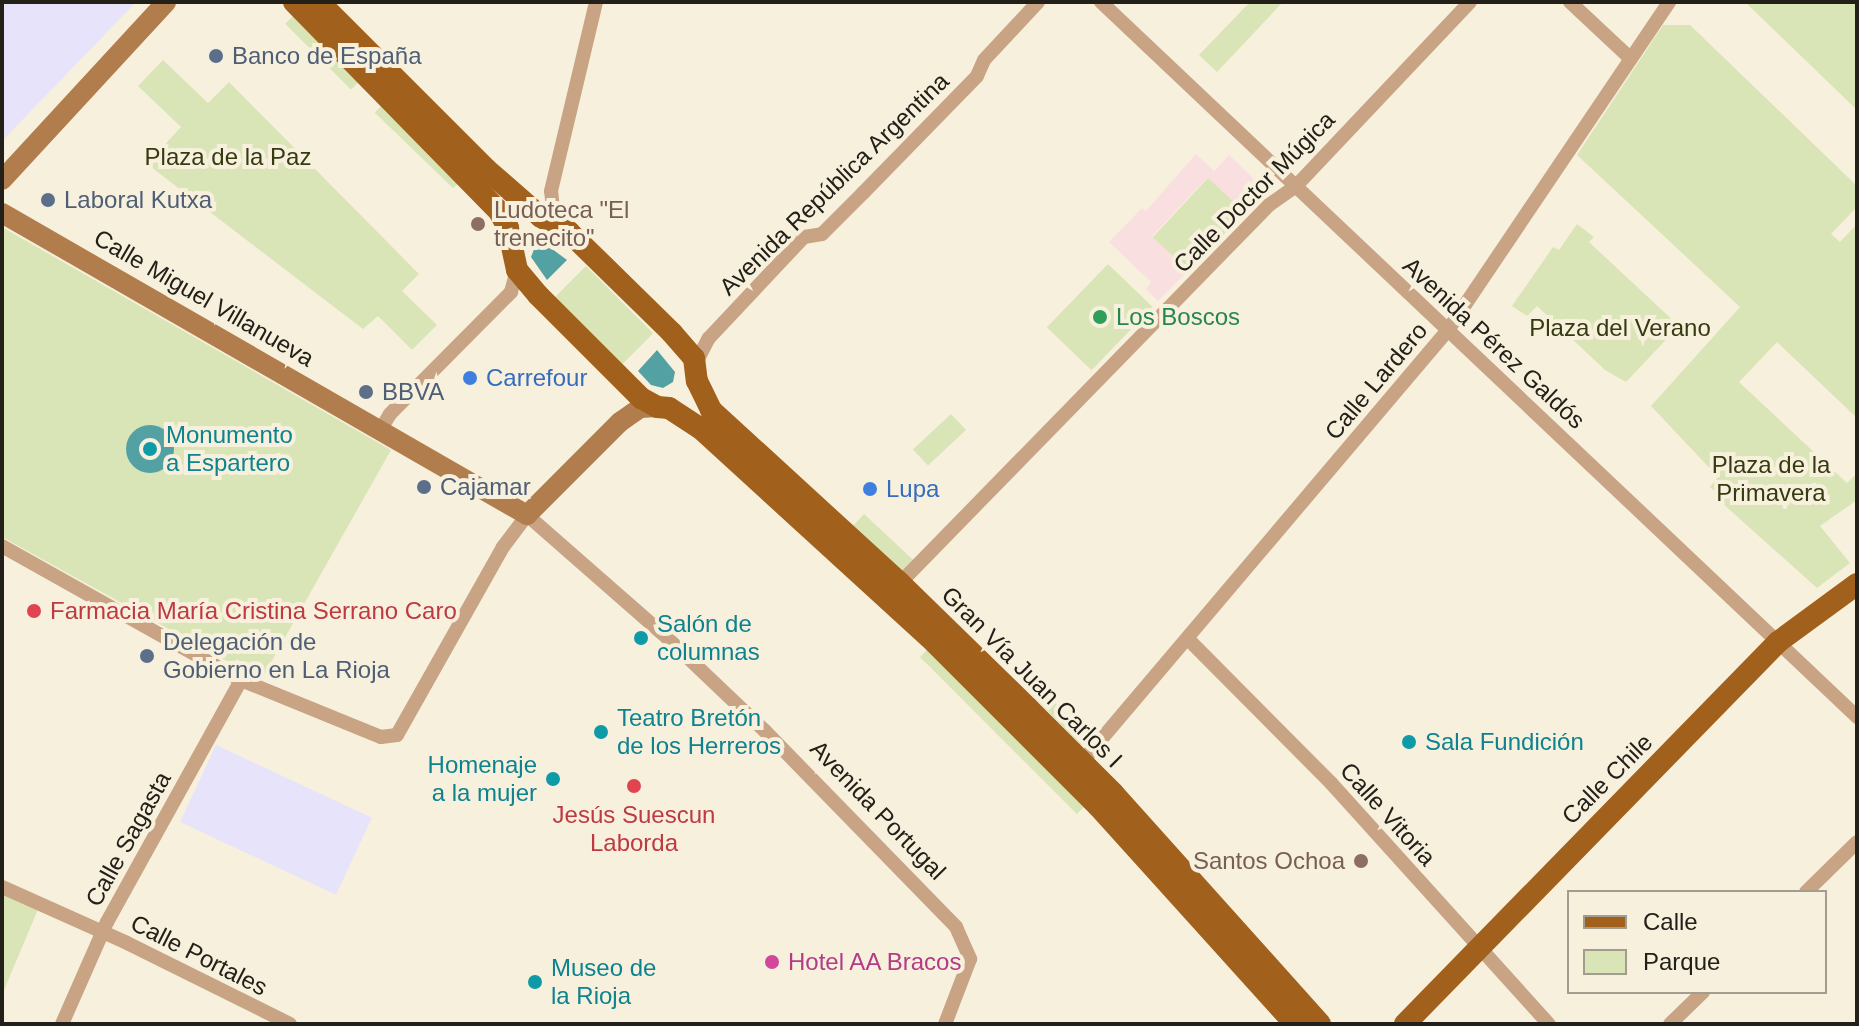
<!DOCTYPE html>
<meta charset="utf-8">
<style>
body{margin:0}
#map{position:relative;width:1859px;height:1026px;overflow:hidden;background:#f7f0dd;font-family:Arial,sans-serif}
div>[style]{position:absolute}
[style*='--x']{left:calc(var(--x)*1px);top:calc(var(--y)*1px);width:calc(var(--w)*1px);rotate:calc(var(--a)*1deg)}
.commercial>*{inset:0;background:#e6e3fa;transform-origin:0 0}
.education>*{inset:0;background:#fadfe0}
.green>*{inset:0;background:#dae5b7;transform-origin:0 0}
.water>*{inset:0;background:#54a1a4}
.round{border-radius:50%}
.minor>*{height:14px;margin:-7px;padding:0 7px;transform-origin:7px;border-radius:7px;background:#c8a384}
.secondary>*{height:20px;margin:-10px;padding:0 10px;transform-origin:10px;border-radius:10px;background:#b27d4d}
.primary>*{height:22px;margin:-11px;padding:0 11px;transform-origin:11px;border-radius:11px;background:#a1601b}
.dots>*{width:22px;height:22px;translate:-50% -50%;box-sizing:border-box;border:4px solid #f7f0dd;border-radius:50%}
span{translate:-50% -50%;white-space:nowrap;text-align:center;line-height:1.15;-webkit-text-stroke:8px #f7f0dd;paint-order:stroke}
.service-label{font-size:24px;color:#4e5e75}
.left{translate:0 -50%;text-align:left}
.park-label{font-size:24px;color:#343b11}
.street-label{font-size:24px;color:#222019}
.education-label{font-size:24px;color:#785e54}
.right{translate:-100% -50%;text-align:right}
.leisure-label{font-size:24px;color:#27864d}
.shop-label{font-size:24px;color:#366cbe}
.culture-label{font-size:24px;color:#0d838f}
.health-label{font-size:24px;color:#be3a42}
.hotel-label{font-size:24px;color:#b23c85}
.frame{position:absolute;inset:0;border:4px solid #222019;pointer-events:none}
.legend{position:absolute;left:1567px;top:890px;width:260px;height:104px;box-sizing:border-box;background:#f7f0dd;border:2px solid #a29d8f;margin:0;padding:10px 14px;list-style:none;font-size:24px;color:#222019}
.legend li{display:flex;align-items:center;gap:16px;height:40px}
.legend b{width:40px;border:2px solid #a29d8f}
</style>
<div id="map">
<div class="commercial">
<i style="clip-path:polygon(2px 2px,136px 2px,2px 141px)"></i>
<i style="left:216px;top:745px;width:172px;height:85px;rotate:25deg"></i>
</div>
<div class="education">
<i style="clip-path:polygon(1196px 154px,1214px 171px,1229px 155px,1265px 190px,1244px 212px,1207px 178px,1152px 236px,1188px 271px,1158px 301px,1146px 289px,1151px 282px,1109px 242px,1142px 208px,1146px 211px)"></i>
</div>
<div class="green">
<i style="clip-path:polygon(1250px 2px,1283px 2px,1217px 72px,1199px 55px)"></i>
<i style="clip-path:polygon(1745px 2px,1857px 2px,1857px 110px)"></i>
<i style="left:293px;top:16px;width:93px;height:11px;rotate:45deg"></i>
<i style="clip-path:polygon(1663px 25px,1690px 25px,1857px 186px,1857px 207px,1831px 234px,1840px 242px,1857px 224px,1857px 418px,1777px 342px,1739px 382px,1847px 483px,1854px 476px,1857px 480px,1857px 500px,1820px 526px,1850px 563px,1817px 588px,1722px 503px,1724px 500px,1710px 487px,1718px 477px,1651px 406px,1740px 307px,1577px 155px)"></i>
<i style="clip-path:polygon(163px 60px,208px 103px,229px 82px,419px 274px,402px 291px,437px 325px,412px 350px,378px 316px,363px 329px,147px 164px,181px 127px,138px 86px)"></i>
<i style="left:381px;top:106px;width:109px;height:9px;rotate:44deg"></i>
<i style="left:1208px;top:178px;width:50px;height:81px;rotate:43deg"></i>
<i style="clip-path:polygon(1577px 224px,1594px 237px,1589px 242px,1679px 326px,1626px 382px,1605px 370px,1537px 306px,1527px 316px,1512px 306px,1553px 247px,1559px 250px)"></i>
<i style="clip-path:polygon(2px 227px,391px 450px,261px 680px,2px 537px)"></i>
<i style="left:1108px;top:264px;width:62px;height:88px;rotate:44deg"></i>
<i style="left:586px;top:266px;width:95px;height:46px;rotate:45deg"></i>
<i style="left:951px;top:414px;width:22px;height:52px;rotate:47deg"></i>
<i style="left:864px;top:514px;width:67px;height:16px;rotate:43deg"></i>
<i style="left:927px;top:650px;width:222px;height:10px;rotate:45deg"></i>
<i style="left:1036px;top:683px;width:76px;height:11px;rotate:46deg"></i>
<i style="clip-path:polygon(2px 887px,41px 902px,2px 995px)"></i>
</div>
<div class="water">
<i style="clip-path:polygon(544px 243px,567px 260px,547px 280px,531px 257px,535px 247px)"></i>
<i style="clip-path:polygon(657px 350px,675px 372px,673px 382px,663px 388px,651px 385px,638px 371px)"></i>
<i class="round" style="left:126px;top:425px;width:48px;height:48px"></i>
</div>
<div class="minor">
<i style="--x:1101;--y:2;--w:1041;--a:43.4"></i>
<i style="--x:1570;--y:2;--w:83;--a:43.1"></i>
<i style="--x:566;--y:228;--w:23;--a:-124"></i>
<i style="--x:553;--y:209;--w:18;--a:-96"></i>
<i style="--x:551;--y:191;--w:194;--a:-76.6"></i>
<i style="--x:696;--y:363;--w:28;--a:-63"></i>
<i style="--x:709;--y:338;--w:139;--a:-46.8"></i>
<i style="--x:804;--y:237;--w:18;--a:-9"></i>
<i style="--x:822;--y:234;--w:58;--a:-45"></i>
<i style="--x:863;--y:193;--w:163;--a:-45.7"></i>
<i style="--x:977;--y:76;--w:17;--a:-66"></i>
<i style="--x:984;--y:60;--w:79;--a:-47"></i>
<i style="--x:381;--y:429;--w:17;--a:-59"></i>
<i style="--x:390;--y:414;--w:172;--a:-45.2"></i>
<i style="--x:511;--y:292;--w:23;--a:-75"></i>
<i style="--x:2;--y:546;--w:274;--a:29.3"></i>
<i style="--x:241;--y:680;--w:151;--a:22.2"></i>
<i style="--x:381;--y:737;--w:16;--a:-7"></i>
<i style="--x:397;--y:735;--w:216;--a:-60.6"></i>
<i style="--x:503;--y:547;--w:40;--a:-53"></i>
<i style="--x:527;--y:515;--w:179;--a:41.2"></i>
<i style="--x:662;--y:633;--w:142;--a:43.6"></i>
<i style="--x:765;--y:731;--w:274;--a:45.7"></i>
<i style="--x:956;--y:927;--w:35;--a:66"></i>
<i style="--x:970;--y:959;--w:70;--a:111"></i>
<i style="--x:900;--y:583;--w:528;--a:-45.69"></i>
<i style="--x:1269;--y:205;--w:33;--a:-35"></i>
<i style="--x:1296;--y:186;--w:253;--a:-46.6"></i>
<i style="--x:1188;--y:639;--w:203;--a:45.2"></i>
<i style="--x:1331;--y:783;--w:325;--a:47.9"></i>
<i style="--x:1082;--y:762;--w:566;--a:-49.73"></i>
<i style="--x:1448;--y:330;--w:396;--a:-56"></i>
<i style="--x:2;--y:887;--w:137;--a:24.1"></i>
<i style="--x:127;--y:943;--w:182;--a:26.4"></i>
<i style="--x:1806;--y:892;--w:71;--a:-44.4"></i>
<i style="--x:62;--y:1024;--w:111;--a:-66.2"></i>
<i style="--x:107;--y:922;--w:277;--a:-61"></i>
<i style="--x:1670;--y:1024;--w:46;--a:-44.1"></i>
</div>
<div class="secondary">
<i style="--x:2;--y:180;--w:242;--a:-47.3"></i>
<i style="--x:2;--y:213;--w:606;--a:29.91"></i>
<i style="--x:527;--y:515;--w:132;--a:-45"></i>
<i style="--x:620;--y:422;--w:24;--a:-35"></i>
<i style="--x:640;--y:408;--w:17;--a:-3"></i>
</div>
<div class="primary">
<i style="--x:294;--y:2;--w:293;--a:45.6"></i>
<i style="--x:499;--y:211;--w:19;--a:62"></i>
<i style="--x:508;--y:228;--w:43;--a:77.9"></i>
<i style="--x:517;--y:270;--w:33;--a:50"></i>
<i style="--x:538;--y:295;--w:146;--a:45"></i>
<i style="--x:641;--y:398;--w:18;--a:29"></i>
<i style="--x:657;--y:407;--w:12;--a:5"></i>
<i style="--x:669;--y:408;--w:37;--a:33"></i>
<i style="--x:700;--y:428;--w:310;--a:42.4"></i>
<i style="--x:929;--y:637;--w:239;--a:45"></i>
<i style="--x:1098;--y:806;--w:294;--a:47.9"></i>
<i style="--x:319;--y:2;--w:236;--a:45"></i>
<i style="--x:486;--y:169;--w:73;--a:41.1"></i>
<i style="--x:541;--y:217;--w:32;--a:28"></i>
<i style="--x:569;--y:232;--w:144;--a:44.4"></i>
<i style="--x:672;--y:333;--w:33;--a:49"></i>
<i style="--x:694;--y:358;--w:23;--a:83"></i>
<i style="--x:697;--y:381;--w:32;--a:64"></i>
<i style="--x:711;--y:410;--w:256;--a:42.5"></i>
<i style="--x:900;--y:583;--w:179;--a:44.3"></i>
<i style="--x:1028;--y:708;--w:120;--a:45"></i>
<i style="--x:1113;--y:793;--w:310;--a:48.1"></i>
<i style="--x:1405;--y:1024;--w:534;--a:-45.68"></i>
<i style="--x:1778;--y:642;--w:98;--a:-36.3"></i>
</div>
<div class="dots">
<i style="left:216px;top:56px;background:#5c6f8a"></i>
<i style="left:48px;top:200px;background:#5c6f8a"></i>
<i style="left:478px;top:224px;background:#8d6e63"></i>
<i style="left:1100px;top:317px;background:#2e9e5b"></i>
<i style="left:470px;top:378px;background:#3f7fe0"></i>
<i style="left:366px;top:392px;background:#5c6f8a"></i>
<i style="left:150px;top:449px;background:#0f9aa8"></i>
<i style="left:424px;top:487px;background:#5c6f8a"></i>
<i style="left:870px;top:489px;background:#3f7fe0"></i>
<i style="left:34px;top:611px;background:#e0444e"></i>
<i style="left:641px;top:638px;background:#0f9aa8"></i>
<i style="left:147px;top:656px;background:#5c6f8a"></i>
<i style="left:601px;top:732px;background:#0f9aa8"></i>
<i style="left:1409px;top:742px;background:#0f9aa8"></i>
<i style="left:553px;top:779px;background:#0f9aa8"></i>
<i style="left:634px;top:786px;background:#e0444e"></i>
<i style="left:1361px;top:861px;background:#8d6e63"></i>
<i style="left:772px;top:962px;background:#d1479c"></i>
<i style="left:535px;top:982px;background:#0f9aa8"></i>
</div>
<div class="service-label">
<span class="left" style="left:232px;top:56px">Banco de España</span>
<span class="left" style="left:64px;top:200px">Laboral Kutxa</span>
<span class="left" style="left:382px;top:392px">BBVA</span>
<span class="left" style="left:440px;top:487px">Cajamar</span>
<span class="left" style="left:163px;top:656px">Delegación de<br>Gobierno en La Rioja</span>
</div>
<div class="park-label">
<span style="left:228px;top:157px">Plaza de la Paz</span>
<span style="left:1620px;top:328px">Plaza del Verano</span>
<span style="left:1771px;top:479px">Plaza de la<br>Primavera</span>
</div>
<div class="street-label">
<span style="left:834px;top:184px;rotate:-44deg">Avenida República Argentina</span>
<span style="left:1254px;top:192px;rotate:-45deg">Calle Doctor Múgica</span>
<span style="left:204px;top:298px;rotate:30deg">Calle Miguel Villanueva</span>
<span style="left:1494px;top:343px;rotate:43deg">Avenida Pérez Galdós</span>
<span style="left:1376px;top:381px;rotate:-50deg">Calle Lardero</span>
<span style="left:1032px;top:677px;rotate:45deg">Gran Vía Juan Carlos I</span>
<span style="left:1607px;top:779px;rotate:-45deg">Calle Chile</span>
<span style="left:878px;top:810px;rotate:46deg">Avenida Portugal</span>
<span style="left:1388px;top:814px;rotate:48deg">Calle Vitoria</span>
<span style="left:128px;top:839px;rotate:-61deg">Calle Sagasta</span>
<span style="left:199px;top:955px;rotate:27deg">Calle Portales</span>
</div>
<div class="education-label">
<span class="left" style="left:494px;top:224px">Ludoteca "El<br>trenecito"</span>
<span class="right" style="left:1345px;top:861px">Santos Ochoa</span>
</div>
<div class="leisure-label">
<span class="left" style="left:1116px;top:317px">Los Boscos</span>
</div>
<div class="shop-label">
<span class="left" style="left:486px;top:378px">Carrefour</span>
<span class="left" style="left:886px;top:489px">Lupa</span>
</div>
<div class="culture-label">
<span class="left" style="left:166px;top:449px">Monumento<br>a Espartero</span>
<span class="left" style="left:657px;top:638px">Salón de<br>columnas</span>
<span class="left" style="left:617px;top:732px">Teatro Bretón<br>de los Herreros</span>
<span class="left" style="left:1425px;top:742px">Sala Fundición</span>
<span class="right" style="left:537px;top:779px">Homenaje<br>a la mujer</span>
<span class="left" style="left:551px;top:982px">Museo de<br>la Rioja</span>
</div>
<div class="health-label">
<span class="left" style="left:50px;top:611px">Farmacia María Cristina Serrano Caro</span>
<span style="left:634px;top:829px">Jesús Suescun<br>Laborda</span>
</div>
<div class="hotel-label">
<span class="left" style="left:788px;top:962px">Hotel AA Bracos</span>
</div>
<div class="frame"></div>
<ul class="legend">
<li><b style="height:10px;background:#a1601b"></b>Calle</li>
<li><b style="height:22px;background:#dae5b7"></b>Parque</li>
</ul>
</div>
